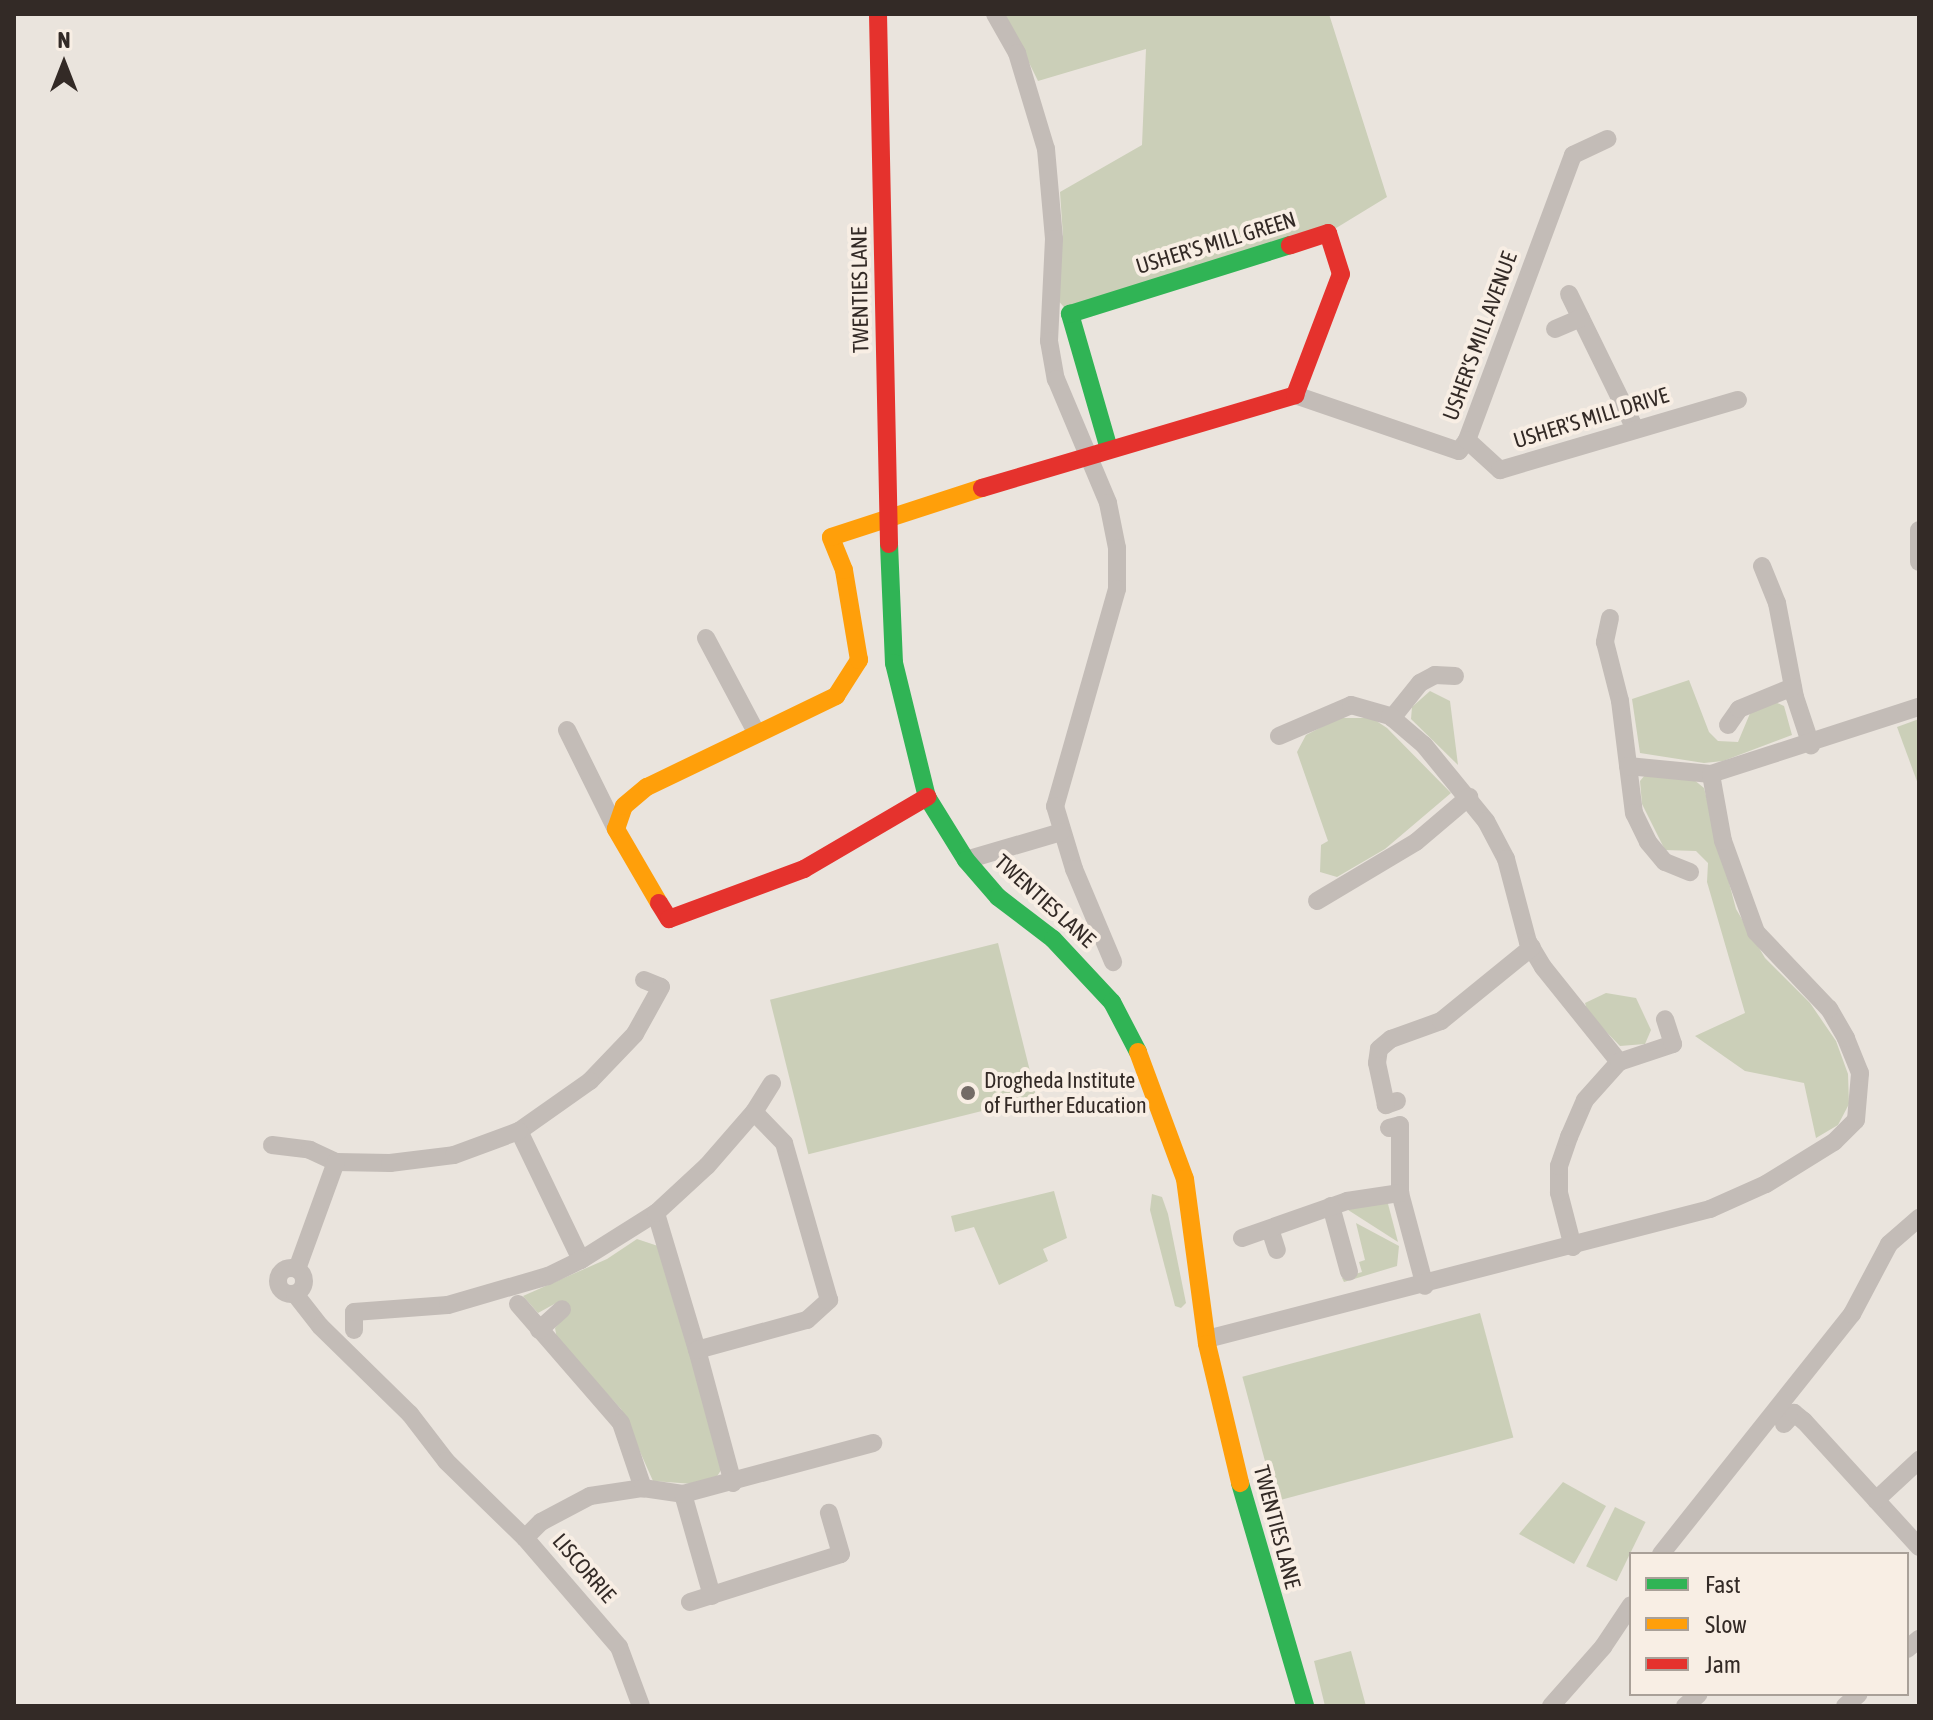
<!DOCTYPE html>
<style>
body{margin:0}
#map{position:relative;width:1933px;height:1720px;overflow:hidden;background:#eae4dd;font-family:"Asap Condensed",sans-serif}
div>[style]{position:absolute}
[style*='--x']{left:calc(var(--x)*1px);top:calc(var(--y)*1px);width:calc(var(--w)*1px);rotate:calc(var(--a)*1deg)}
.green>*{inset:0;background:#cbcfb8;transform-origin:0 0}
.street>*{height:18px;margin:-9px;padding:0 9px;transform-origin:9px;border-radius:9px;background:#c3bcb7}
.street>.ring{margin:-9px;padding:0;box-sizing:content-box;background:none;border:18px solid #c3bcb7;border-radius:50%}
.fast>*{height:18px;margin:-9px;padding:0 9px;transform-origin:9px;border-radius:9px;background:#30b455}
.slow>*{height:18px;margin:-9px;padding:0 9px;transform-origin:9px;border-radius:9px;background:#ff9f0a}
.jam>*{height:18px;margin:-9px;padding:0 9px;transform-origin:9px;border-radius:9px;background:#e5322d}
.dots>*{width:22px;height:22px;translate:-50% -50%;box-sizing:border-box;border:4px solid #f8eee4;border-radius:50%}
span{translate:-50% -50%;white-space:nowrap;text-align:center;line-height:1.15;-webkit-text-stroke:8px #f8eee4;paint-order:stroke}
.street-label{font-size:22px;color:#332a26}
.poi-label{font-size:22px;color:#332a26}
.left{translate:0 -50%;text-align:left}
.frame{position:absolute;inset:0;border:16px solid #332a26;pointer-events:none}
.legend{position:absolute;left:1629px;top:1552px;width:280px;height:144px;box-sizing:border-box;background:#f8eee4;border:2px solid #a9a098;margin:0;padding:10px 14px;list-style:none;font-size:24px;color:#332a26}
.legend li{display:flex;align-items:center;gap:16px;height:40px}
.legend b{width:40px;border:2px solid #a9a098}
.north{position:absolute;left:24px;top:24px;width:80px;height:80px;-webkit-text-stroke:6px #f8eee4;paint-order:stroke;rotate:0deg;font-size:22px;font-weight:700;line-height:32px;text-align:center;color:#332a26}
.north::after{content:'';display:block;margin:auto;width:28px;height:36px;background:#332a26;clip-path:polygon(50% 0,100% 100%,50% 72%,0 100%)}
</style>
<div id="map">
<div class="green">
<i style="clip-path:polygon(1005px 14px,1329px 14px,1387px 197px,1328px 233px,1070px 314px,1048px 289px,1063px 236px,1060px 192px,1142px 145px,1146px 49px,1038px 81px)"></i>
<i style="clip-path:polygon(1689px 680px,1709px 732px,1718px 741px,1738px 742px,1751px 711px,1773px 701px,1784px 706px,1792px 735px,1723px 761px,1704px 763px,1640px 753px,1632px 699px)"></i>
<i style="clip-path:polygon(1430px 691px,1450px 701px,1458px 765px,1411px 719px,1412px 707px)"></i>
<i style="clip-path:polygon(1339px 718px,1372px 718px,1387px 728px,1451px 793px,1385px 849px,1337px 877px,1320px 872px,1321px 845px,1328px 841px,1297px 752px,1306px 735px)"></i>
<i style="clip-path:polygon(1919px 719px,1919px 784px,1918px 784px,1897px 727px)"></i>
<i style="clip-path:polygon(1645px 775px,1693px 779px,1704px 788px,1736px 909px,1765px 958px,1810px 1003px,1836px 1041px,1848px 1074px,1849px 1104px,1838px 1125px,1816px 1138px,1804px 1083px,1745px 1071px,1695px 1036px,1745px 1013px,1707px 882px,1708px 863px,1696px 851px,1665px 850px,1642px 804px,1640px 781px)"></i>
<i style="left:998px;top:943px;width:159px;height:235px;rotate:76deg"></i>
<i style="clip-path:polygon(1606px 993px,1636px 998px,1651px 1030px,1645px 1044px,1620px 1046px,1588px 1013px,1585px 1003px)"></i>
<i style="clip-path:polygon(1054px 1191px,1067px 1238px,1043px 1249px,1048px 1261px,999px 1285px,974px 1227px,955px 1232px,951px 1216px)"></i>
<i style="clip-path:polygon(1152px 1194px,1162px 1197px,1168px 1214px,1186px 1303px,1181px 1308px,1175px 1306px,1150px 1210px)"></i>
<i style="clip-path:polygon(1387px 1200px,1398px 1242px,1345px 1208px)"></i>
<i style="clip-path:polygon(1356px 1223px,1399px 1246px,1397px 1266px,1344px 1282px,1342px 1278px,1362px 1272px,1359px 1262px,1365px 1260px)"></i>
<i style="clip-path:polygon(637px 1239px,658px 1246px,723px 1467px,716px 1478px,694px 1484px,653px 1481px,621px 1409px,557px 1339px,555px 1328px,568px 1313px,558px 1302px,538px 1313px,523px 1296px,607px 1259px)"></i>
<i style="left:1480px;top:1313px;width:129px;height:246px;rotate:75deg"></i>
<i style="clip-path:polygon(1563px 1482px,1606px 1506px,1574px 1564px,1519px 1534px)"></i>
<i style="left:1615px;top:1507px;width:34px;height:66px;rotate:26deg"></i>
<i style="clip-path:polygon(1351px 1651px,1366px 1706px,1325px 1706px,1314px 1661px)"></i>
</div>
<div class="street">
<i style="--x:995;--y:14;--w:45;--a:60.6"></i>
<i style="--x:1017;--y:53;--w:100;--a:73.2"></i>
<i style="--x:1046;--y:149;--w:90;--a:84.9"></i>
<i style="--x:1054;--y:239;--w:102;--a:92.8"></i>
<i style="--x:1049;--y:341;--w:39;--a:80"></i>
<i style="--x:1056;--y:379;--w:134;--a:67.2"></i>
<i style="--x:1108;--y:503;--w:46;--a:78.7"></i>
<i style="--x:1117;--y:548;--w:41;--a:90"></i>
<i style="--x:1117;--y:589;--w:226;--a:105.9"></i>
<i style="--x:1055;--y:806;--w:66;--a:73.2"></i>
<i style="--x:1074;--y:869;--w:101;--a:67.2"></i>
<i style="--x:1569;--y:294;--w:150;--a:63.9"></i>
<i style="--x:1555;--y:329;--w:28;--a:-23"></i>
<i style="--x:1295;--y:395;--w:173;--a:18.9"></i>
<i style="--x:1459;--y:451;--w:14;--a:-54"></i>
<i style="--x:1467;--y:440;--w:304;--a:-69.6"></i>
<i style="--x:1573;--y:155;--w:38;--a:-25"></i>
<i style="--x:1467;--y:440;--w:45;--a:42.3"></i>
<i style="--x:1500;--y:470;--w:248;--a:-16.4"></i>
<i style="--x:1919;--y:530;--w:32;--a:90"></i>
<i style="--x:1762;--y:566;--w:40;--a:68"></i>
<i style="--x:1777;--y:603;--w:96;--a:79.2"></i>
<i style="--x:1795;--y:697;--w:51;--a:71.6"></i>
<i style="--x:1610;--y:618;--w:25;--a:102"></i>
<i style="--x:1605;--y:642;--w:61;--a:75.7"></i>
<i style="--x:1620;--y:701;--w:113;--a:82.9"></i>
<i style="--x:1634;--y:813;--w:32;--a:64"></i>
<i style="--x:1648;--y:842;--w:26;--a:50"></i>
<i style="--x:1665;--y:862;--w:27;--a:22"></i>
<i style="--x:706;--y:638;--w:106;--a:62"></i>
<i style="--x:1392;--y:718;--w:45;--a:-51.3"></i>
<i style="--x:1420;--y:683;--w:17;--a:-28"></i>
<i style="--x:1435;--y:675;--w:20;--a:3"></i>
<i style="--x:1728;--y:725;--w:19;--a:-55"></i>
<i style="--x:1739;--y:709;--w:58;--a:-22.2"></i>
<i style="--x:567;--y:730;--w:110;--a:63.7"></i>
<i style="--x:1279;--y:736;--w:78;--a:-23.3"></i>
<i style="--x:1351;--y:705;--w:41;--a:15.8"></i>
<i style="--x:1390;--y:716;--w:45;--a:40.5"></i>
<i style="--x:1424;--y:745;--w:98;--a:50.8"></i>
<i style="--x:1486;--y:821;--w:43;--a:62.2"></i>
<i style="--x:1506;--y:859;--w:86;--a:75.2"></i>
<i style="--x:1528;--y:942;--w:29;--a:59"></i>
<i style="--x:1543;--y:967;--w:122;--a:51.3"></i>
<i style="--x:1628;--y:766;--w:83;--a:5.5"></i>
<i style="--x:1711;--y:774;--w:219;--a:-17.9"></i>
<i style="--x:966;--y:860;--w:99;--a:-16.4"></i>
<i style="--x:1317;--y:901;--w:115;--a:-30.8"></i>
<i style="--x:1416;--y:842;--w:70;--a:-40.3"></i>
<i style="--x:644;--y:980;--w:18;--a:22"></i>
<i style="--x:661;--y:987;--w:54;--a:119"></i>
<i style="--x:635;--y:1034;--w:65;--a:133.8"></i>
<i style="--x:590;--y:1081;--w:87;--a:144.8"></i>
<i style="--x:519;--y:1131;--w:143;--a:64.3"></i>
<i style="--x:581;--y:1260;--w:89;--a:-32.1"></i>
<i style="--x:1397;--y:1101;--w:12;--a:160"></i>
<i style="--x:1386;--y:1105;--w:43;--a:-102.1"></i>
<i style="--x:1377;--y:1063;--w:14;--a:-82"></i>
<i style="--x:1379;--y:1049;--w:16;--a:-40"></i>
<i style="--x:1391;--y:1039;--w:53;--a:-19.8"></i>
<i style="--x:1441;--y:1021;--w:117;--a:-39.1"></i>
<i style="--x:1389;--y:1128;--w:11;--a:-15"></i>
<i style="--x:1400;--y:1125;--w:68;--a:90"></i>
<i style="--x:1400;--y:1193;--w:96;--a:75"></i>
<i style="--x:272;--y:1145;--w:38;--a:7"></i>
<i style="--x:310;--y:1150;--w:29;--a:25"></i>
<i style="--x:336;--y:1162;--w:54;--a:1.1"></i>
<i style="--x:390;--y:1163;--w:64;--a:-7.1"></i>
<i style="--x:454;--y:1155;--w:69;--a:-20.3"></i>
<i style="--x:1331;--y:1206;--w:68;--a:74.7"></i>
<i style="--x:1270;--y:1229;--w:22;--a:72"></i>
<i style="--x:1242;--y:1238;--w:111;--a:-19.4"></i>
<i style="--x:1347;--y:1201;--w:54;--a:-8.6"></i>
<i style="--x:1573;--y:1247;--w:56;--a:-104.5"></i>
<i style="--x:1559;--y:1193;--w:27;--a:-90"></i>
<i style="--x:1559;--y:1166;--w:31;--a:-71"></i>
<i style="--x:1569;--y:1137;--w:40;--a:-66.6"></i>
<i style="--x:1585;--y:1100;--w:51;--a:-48.2"></i>
<i style="--x:1619;--y:1062;--w:57;--a:-18.4"></i>
<i style="--x:1673;--y:1044;--w:26;--a:-108"></i>
<i class="ring" style="left:278px;top:1268px;width:8px;height:8px"></i>
<i style="--x:297;--y:1269;--w:114;--a:-70"></i>
<i style="--x:295;--y:1294;--w:41;--a:52"></i>
<i style="--x:320;--y:1326;--w:126;--a:44.4"></i>
<i style="--x:410;--y:1414;--w:59;--a:52.5"></i>
<i style="--x:446;--y:1461;--w:110;--a:44.3"></i>
<i style="--x:518;--y:1304;--w:157;--a:49.1"></i>
<i style="--x:621;--y:1423;--w:69;--a:71.3"></i>
<i style="--x:354;--y:1330;--w:18;--a:-90"></i>
<i style="--x:354;--y:1312;--w:94;--a:-4.3"></i>
<i style="--x:448;--y:1305;--w:104;--a:-16.2"></i>
<i style="--x:548;--y:1276;--w:37;--a:-26"></i>
<i style="--x:539;--y:1330;--w:31;--a:-42"></i>
<i style="--x:1207;--y:1339;--w:520;--a:-14.49"></i>
<i style="--x:1710;--y:1209;--w:61;--a:-24.1"></i>
<i style="--x:1766;--y:1184;--w:80;--a:-31.7"></i>
<i style="--x:1834;--y:1142;--w:31;--a:-45"></i>
<i style="--x:1856;--y:1120;--w:47;--a:-85.1"></i>
<i style="--x:1860;--y:1073;--w:38;--a:-112"></i>
<i style="--x:1846;--y:1038;--w:34;--a:-120"></i>
<i style="--x:1829;--y:1009;--w:106;--a:-133.5"></i>
<i style="--x:1756;--y:932;--w:97;--a:-109.9"></i>
<i style="--x:1723;--y:841;--w:68;--a:-100.2"></i>
<i style="--x:697;--y:1350;--w:143;--a:-106.7"></i>
<i style="--x:656;--y:1213;--w:69;--a:-42.7"></i>
<i style="--x:707;--y:1166;--w:72;--a:-49"></i>
<i style="--x:754;--y:1112;--w:34;--a:-58"></i>
<i style="--x:1784;--y:1424;--w:15;--a:-48"></i>
<i style="--x:1794;--y:1413;--w:13;--a:39"></i>
<i style="--x:1804;--y:1421;--w:171;--a:47.6"></i>
<i style="--x:733;--y:1483;--w:138;--a:-105.1"></i>
<i style="--x:697;--y:1350;--w:114;--a:-15.3"></i>
<i style="--x:807;--y:1320;--w:30;--a:-42"></i>
<i style="--x:829;--y:1300;--w:163;--a:-106"></i>
<i style="--x:784;--y:1143;--w:43;--a:-134.1"></i>
<i style="--x:683;--y:1494;--w:106;--a:74.1"></i>
<i style="--x:1876;--y:1500;--w:59;--a:-42.9"></i>
<i style="--x:1661;--y:1554;--w:307;--a:-51.5"></i>
<i style="--x:1852;--y:1314;--w:79;--a:-62.1"></i>
<i style="--x:1889;--y:1244;--w:40;--a:-41"></i>
<i style="--x:690;--y:1602;--w:158;--a:-17.6"></i>
<i style="--x:841;--y:1554;--w:43;--a:-106.3"></i>
<i style="--x:1907;--y:1649;--w:16;--a:-40"></i>
<i style="--x:641;--y:1706;--w:63;--a:-110.4"></i>
<i style="--x:619;--y:1647;--w:144;--a:-130.8"></i>
<i style="--x:525;--y:1538;--w:23;--a:-45"></i>
<i style="--x:541;--y:1522;--w:55;--a:-28"></i>
<i style="--x:590;--y:1496;--w:54;--a:-8.6"></i>
<i style="--x:643;--y:1488;--w:40;--a:8.5"></i>
<i style="--x:683;--y:1494;--w:197;--a:-15"></i>
<i style="--x:1551;--y:1706;--w:79;--a:-48.6"></i>
<i style="--x:1603;--y:1647;--w:50;--a:-56.3"></i>
<i style="--x:1685;--y:1706;--w:18;--a:-41"></i>
<i style="--x:1845;--y:1706;--w:18;--a:-41"></i>
</div>
<div class="fast">
<i style="--x:1109;--y:449;--w:141;--a:-106.1"></i>
<i style="--x:1070;--y:314;--w:231;--a:-17.4"></i>
<i style="--x:889;--y:544;--w:119;--a:87.6"></i>
<i style="--x:894;--y:663;--w:138;--a:76.2"></i>
<i style="--x:927;--y:797;--w:74;--a:58.2"></i>
<i style="--x:966;--y:860;--w:49;--a:49.1"></i>
<i style="--x:998;--y:897;--w:69;--a:37.4"></i>
<i style="--x:1053;--y:939;--w:86;--a:46.9"></i>
<i style="--x:1112;--y:1002;--w:56;--a:62.5"></i>
<i style="--x:1240;--y:1483;--w:232;--a:73.7"></i>
</div>
<div class="slow">
<i style="--x:659;--y:903;--w:86;--a:-120.2"></i>
<i style="--x:616;--y:829;--w:24;--a:-71"></i>
<i style="--x:624;--y:806;--w:30;--a:-40"></i>
<i style="--x:647;--y:787;--w:210;--a:-25.7"></i>
<i style="--x:836;--y:696;--w:43;--a:-57.4"></i>
<i style="--x:859;--y:660;--w:91;--a:-99.5"></i>
<i style="--x:844;--y:570;--w:35;--a:-112"></i>
<i style="--x:831;--y:537;--w:159;--a:-18"></i>
<i style="--x:1138;--y:1052;--w:135;--a:69.7"></i>
<i style="--x:1185;--y:1179;--w:166;--a:82.4"></i>
<i style="--x:1207;--y:1344;--w:143;--a:76.6"></i>
</div>
<div class="jam">
<i style="--x:878;--y:14;--w:530;--a:88.81"></i>
<i style="--x:982;--y:488;--w:327;--a:-16.5"></i>
<i style="--x:1295;--y:395;--w:129;--a:-69.2"></i>
<i style="--x:1341;--y:274;--w:43;--a:-107.6"></i>
<i style="--x:1328;--y:233;--w:40;--a:162"></i>
<i style="--x:659;--y:903;--w:19;--a:58"></i>
<i style="--x:669;--y:919;--w:144;--a:-20.3"></i>
<i style="--x:804;--y:869;--w:143;--a:-30.3"></i>
</div>
<div class="dots">
<i style="left:968px;top:1093px;background:#736b66"></i>
</div>
<div class="street-label">
<span style="left:1216px;top:243px;rotate:-17deg">USHER'S MILL GREEN</span>
<span style="left:860px;top:290px;rotate:-91deg">TWENTIES LANE</span>
<span style="left:1480px;top:336px;rotate:-70deg">USHER'S MILL AVENUE</span>
<span style="left:1591px;top:418px;rotate:-17deg">USHER'S MILL DRIVE</span>
<span style="left:1045px;top:901px;rotate:42deg">TWENTIES LANE</span>
<span style="left:1277px;top:1527px;rotate:75deg">TWENTIES LANE</span>
<span style="left:584px;top:1568px;rotate:49deg">LISCORRIE</span>
</div>
<div class="poi-label">
<span class="left" style="left:984px;top:1093px">Drogheda Institute<br>of Further Education</span>
</div>
<div class="frame"></div>
<ul class="legend">
<li><b style="height:10px;background:#30b455"></b>Fast</li>
<li><b style="height:10px;background:#ff9f0a"></b>Slow</li>
<li><b style="height:10px;background:#e5322d"></b>Jam</li>
</ul>
<div class="north">N</div>
</div>
